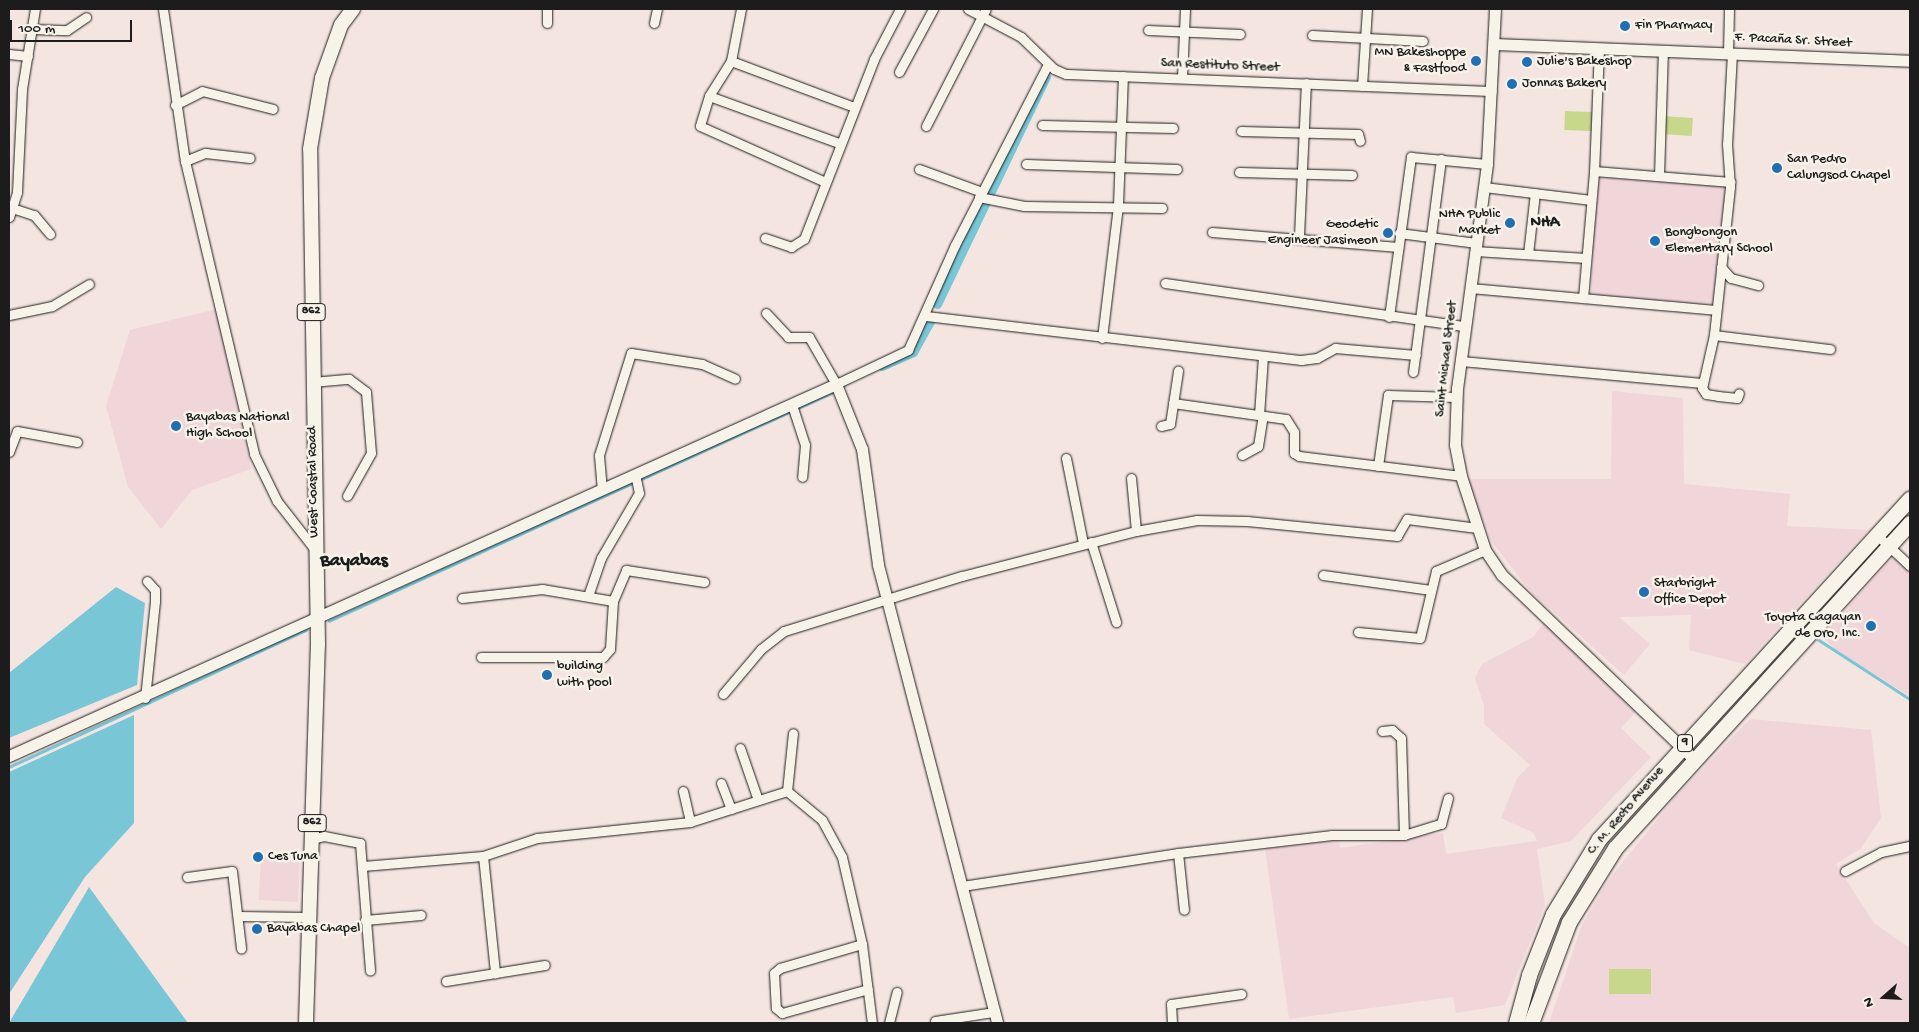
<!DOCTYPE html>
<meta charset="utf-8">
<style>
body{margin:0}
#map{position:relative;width:1919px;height:1032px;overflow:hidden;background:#f4e5e1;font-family:"Gochi Hand",sans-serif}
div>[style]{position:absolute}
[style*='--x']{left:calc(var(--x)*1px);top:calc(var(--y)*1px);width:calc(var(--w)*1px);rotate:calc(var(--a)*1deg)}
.built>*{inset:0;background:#f0d5d9;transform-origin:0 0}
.green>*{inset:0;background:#c7d78c;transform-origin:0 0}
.water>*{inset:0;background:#78c6d6}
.stream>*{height:2.5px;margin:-1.25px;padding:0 1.25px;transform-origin:1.25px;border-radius:1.25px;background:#78c6d6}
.canal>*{height:9px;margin:-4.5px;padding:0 4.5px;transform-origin:4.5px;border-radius:4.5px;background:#78c6d6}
.roads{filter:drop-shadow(0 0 1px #1c1c1c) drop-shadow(0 0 1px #1c1c1c)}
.minor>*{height:9px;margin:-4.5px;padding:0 4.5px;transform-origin:4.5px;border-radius:4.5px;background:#f7f3e8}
.tertiary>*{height:11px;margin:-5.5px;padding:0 5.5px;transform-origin:5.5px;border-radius:5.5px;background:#f7f3e8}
.primary>*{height:14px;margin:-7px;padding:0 7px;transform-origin:7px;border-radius:7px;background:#f7f3e8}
.trunk>*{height:15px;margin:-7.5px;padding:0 7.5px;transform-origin:7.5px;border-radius:7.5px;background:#f7f3e8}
.dots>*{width:14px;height:14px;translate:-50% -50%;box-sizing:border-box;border:2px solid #f7f3e8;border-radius:50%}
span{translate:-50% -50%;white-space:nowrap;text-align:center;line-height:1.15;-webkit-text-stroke:5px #f7f3e8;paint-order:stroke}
.shield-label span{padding:1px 4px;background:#f7f3e8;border:1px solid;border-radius:4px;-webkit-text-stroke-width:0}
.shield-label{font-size:12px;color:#1c1c1c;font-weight:700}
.poi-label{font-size:14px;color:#1c1c1c}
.left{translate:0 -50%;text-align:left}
.right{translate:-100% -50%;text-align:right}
.street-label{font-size:14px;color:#1c1c1c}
.quarter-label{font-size:16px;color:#1c1c1c;font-weight:700}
.district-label{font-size:19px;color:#1c1c1c;font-weight:700}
.frame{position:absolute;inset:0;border:10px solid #1c1c1c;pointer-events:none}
.north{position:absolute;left:1859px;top:972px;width:50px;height:50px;-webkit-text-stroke:4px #f7f3e8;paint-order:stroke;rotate:251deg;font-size:14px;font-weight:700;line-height:20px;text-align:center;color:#1c1c1c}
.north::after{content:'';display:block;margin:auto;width:18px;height:22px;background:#1c1c1c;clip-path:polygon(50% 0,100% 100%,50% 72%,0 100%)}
.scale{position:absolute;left:10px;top:20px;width:122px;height:22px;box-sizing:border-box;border:2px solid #1c1c1c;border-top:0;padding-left:6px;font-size:15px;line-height:18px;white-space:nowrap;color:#1c1c1c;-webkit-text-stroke:4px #f7f3e8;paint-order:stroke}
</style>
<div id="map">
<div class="built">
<i style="left:1597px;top:177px;width:128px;height:121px;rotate:3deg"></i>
<i style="clip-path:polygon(217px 309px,251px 469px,192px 490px,161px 529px,128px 487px,106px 406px,130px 330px)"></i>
<i style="clip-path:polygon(1612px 391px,1683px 398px,1684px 484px,1790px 494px,1787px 526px,1868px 530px,1745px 664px,1689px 650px,1691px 615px,1619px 617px,1650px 644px,1624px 675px,1530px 591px,1492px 542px,1467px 479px,1611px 479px)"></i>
<i style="clip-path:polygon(1893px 557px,1910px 568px,1910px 696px,1838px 652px,1822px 636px)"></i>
<i style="clip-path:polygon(1545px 621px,1640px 707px,1621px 728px,1651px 757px,1571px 841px,1537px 849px,1545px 905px,1505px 1005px,1456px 1013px,1453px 997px,1289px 1019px,1265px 849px,1339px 839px,1340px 848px,1443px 833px,1446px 854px,1537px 841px,1534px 833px,1501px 818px,1517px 778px,1530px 765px,1484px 724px,1484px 705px,1475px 678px,1482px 664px,1533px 637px)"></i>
<i style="clip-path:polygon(1750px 719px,1871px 730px,1881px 818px,1861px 848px,1836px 864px,1874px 923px,1910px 948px,1910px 1023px,1549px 1023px,1582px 925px,1606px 883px,1676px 796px)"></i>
<i style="left:261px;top:858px;width:39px;height:42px;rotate:3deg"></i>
</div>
<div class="green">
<i style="left:1565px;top:111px;width:33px;height:19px;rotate:2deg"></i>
<i style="left:1663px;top:116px;width:30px;height:18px;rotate:4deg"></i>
<i style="left:1651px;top:969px;width:25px;height:42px;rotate:90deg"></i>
</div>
<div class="water">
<i style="clip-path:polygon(116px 587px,145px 603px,137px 685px,9px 738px,9px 673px)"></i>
<i style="clip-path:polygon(134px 715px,134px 823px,85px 877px,9px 994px,9px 772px)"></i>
<i style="clip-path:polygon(89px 887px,188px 1023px,9px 1023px)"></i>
</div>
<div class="stream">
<i style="--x:329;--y:621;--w:554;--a:-24.44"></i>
<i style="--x:1816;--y:638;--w:112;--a:33"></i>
<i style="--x:9;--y:767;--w:327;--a:-24.8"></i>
</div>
<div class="canal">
<i style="--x:937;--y:304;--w:252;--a:-64.4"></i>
<i style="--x:882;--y:366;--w:34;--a:-24"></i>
<i style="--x:913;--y:352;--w:39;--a:-61"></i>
</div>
<div class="roads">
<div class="minor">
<i style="--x:163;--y:9;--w:154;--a:81.8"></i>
<i style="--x:185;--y:161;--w:301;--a:76.7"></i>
<i style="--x:254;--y:454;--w:52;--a:63.9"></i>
<i style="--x:277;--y:501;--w:63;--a:52"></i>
<i style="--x:547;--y:9;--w:14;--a:90"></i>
<i style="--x:741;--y:9;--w:53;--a:100.9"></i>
<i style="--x:731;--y:61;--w:41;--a:122.2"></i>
<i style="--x:709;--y:96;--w:31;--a:107"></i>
<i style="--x:700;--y:126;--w:137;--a:24.1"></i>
<i style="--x:968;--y:9;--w:60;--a:27.8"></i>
<i style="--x:1021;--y:37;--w:46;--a:44.1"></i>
<i style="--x:1054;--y:69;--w:13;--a:23"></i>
<i style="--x:1066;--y:74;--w:426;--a:2.3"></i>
<i style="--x:654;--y:23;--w:14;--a:-78"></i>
<i style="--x:32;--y:29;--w:35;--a:2"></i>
<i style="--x:67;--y:30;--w:23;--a:-34"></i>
<i style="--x:1148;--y:30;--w:92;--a:2.5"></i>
<i style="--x:1312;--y:35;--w:111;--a:3.1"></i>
<i style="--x:1599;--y:48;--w:123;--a:92.3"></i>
<i style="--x:1594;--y:171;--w:137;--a:4.6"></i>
<i style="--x:1728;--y:53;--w:44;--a:-88.7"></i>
<i style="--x:1732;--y:53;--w:91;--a:93.1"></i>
<i style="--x:1727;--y:144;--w:43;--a:86"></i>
<i style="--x:1730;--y:187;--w:149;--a:96.2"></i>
<i style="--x:1714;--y:335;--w:54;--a:102.8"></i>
<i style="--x:1702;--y:388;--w:7;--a:56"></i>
<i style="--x:1706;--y:394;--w:12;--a:9"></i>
<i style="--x:1718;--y:396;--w:19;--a:6"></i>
<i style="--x:1737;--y:398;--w:5;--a:-68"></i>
<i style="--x:9;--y:54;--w:19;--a:6"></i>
<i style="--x:731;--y:61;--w:131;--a:20.5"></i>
<i style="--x:899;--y:72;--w:72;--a:-61.6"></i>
<i style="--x:1182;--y:78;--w:69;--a:-87.5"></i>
<i style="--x:1362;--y:86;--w:77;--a:-86.3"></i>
<i style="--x:709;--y:96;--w:138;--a:19.9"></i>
<i style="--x:175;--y:105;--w:30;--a:-27"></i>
<i style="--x:202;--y:91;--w:73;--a:14.2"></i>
<i style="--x:1042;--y:125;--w:131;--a:1.3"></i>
<i style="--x:926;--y:126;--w:131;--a:-62.9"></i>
<i style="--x:1241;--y:131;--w:117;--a:1.5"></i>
<i style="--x:1358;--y:134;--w:7;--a:74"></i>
<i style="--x:185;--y:161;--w:22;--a:-22"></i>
<i style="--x:205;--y:153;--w:45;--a:6.3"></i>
<i style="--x:1026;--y:164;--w:151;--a:1.9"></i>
<i style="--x:919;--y:169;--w:67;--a:20.1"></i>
<i style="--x:1239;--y:172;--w:113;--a:1.5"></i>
<i style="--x:1659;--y:176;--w:126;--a:-88.2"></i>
<i style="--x:1484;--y:187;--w:108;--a:6.9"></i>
<i style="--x:979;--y:197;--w:46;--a:11.3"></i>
<i style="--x:1024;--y:206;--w:138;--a:0.8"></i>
<i style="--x:15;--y:209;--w:20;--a:18"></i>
<i style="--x:34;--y:215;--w:25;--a:50"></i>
<i style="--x:9;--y:217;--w:26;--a:-72"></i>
<i style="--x:17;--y:192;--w:103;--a:-87.2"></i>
<i style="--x:22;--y:89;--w:81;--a:-80.8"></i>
<i style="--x:1212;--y:232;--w:187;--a:4.6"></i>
<i style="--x:1399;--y:233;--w:78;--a:7.4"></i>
<i style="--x:1299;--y:236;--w:153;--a:-87.4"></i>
<i style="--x:765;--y:238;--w:28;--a:19"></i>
<i style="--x:791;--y:247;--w:15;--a:-32"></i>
<i style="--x:804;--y:239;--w:193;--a:-68.7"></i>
<i style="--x:874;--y:59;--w:56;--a:-62.5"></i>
<i style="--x:1475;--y:251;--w:111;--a:3.6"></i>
<i style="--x:1528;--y:254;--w:61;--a:-83.5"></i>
<i style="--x:1721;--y:267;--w:15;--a:48"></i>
<i style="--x:1731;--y:278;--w:28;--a:15"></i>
<i style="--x:1165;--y:283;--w:303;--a:8.2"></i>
<i style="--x:1470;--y:288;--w:246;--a:5.1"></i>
<i style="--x:1583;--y:298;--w:127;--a:-85"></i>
<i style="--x:766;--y:313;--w:33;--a:47"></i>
<i style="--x:788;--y:337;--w:21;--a:0"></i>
<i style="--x:809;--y:337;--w:54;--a:60.1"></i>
<i style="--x:836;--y:384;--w:80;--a:-25.3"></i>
<i style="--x:908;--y:350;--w:115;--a:-65.9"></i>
<i style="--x:955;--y:245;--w:203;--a:-62.8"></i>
<i style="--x:9;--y:315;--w:44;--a:-11.8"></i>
<i style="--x:52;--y:306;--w:43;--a:-30.7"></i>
<i style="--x:926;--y:316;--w:378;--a:6.7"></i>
<i style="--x:1301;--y:360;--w:16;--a:-7"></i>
<i style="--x:1317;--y:358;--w:21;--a:-29"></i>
<i style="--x:1335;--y:348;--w:81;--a:4.9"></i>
<i style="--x:1389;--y:317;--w:162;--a:-82.2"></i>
<i style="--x:1411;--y:157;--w:76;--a:5.3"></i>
<i style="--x:1714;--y:335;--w:117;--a:6.9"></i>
<i style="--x:1102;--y:338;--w:134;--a:-83.1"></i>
<i style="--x:1118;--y:205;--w:129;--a:-87.8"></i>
<i style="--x:1460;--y:361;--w:244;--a:5.2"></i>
<i style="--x:1413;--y:372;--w:215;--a:-82.5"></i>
<i style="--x:312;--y:382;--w:37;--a:-5"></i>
<i style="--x:349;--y:379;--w:21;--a:37"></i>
<i style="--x:366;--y:392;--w:61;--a:85.3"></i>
<i style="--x:371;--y:453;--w:49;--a:119.2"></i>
<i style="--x:1173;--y:403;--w:114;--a:8.1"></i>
<i style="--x:1286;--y:419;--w:15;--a:58"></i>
<i style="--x:1294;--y:432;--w:21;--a:90"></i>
<i style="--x:1294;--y:453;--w:6;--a:31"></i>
<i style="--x:1299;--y:456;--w:163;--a:7"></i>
<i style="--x:792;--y:405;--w:42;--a:72"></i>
<i style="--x:805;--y:445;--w:32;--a:95"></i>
<i style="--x:1259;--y:415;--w:59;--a:-86.1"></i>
<i style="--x:1161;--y:426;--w:9;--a:-13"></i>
<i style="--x:1170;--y:424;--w:54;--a:-81.4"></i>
<i style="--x:9;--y:452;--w:22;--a:-69"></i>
<i style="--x:17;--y:431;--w:61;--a:10.4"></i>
<i style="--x:1242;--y:455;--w:18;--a:-29"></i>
<i style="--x:1258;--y:446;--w:30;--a:-81"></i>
<i style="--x:1066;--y:458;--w:87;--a:78.7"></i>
<i style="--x:1378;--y:466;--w:72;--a:-82"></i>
<i style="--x:1388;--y:395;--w:68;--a:1.7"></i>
<i style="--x:1131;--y:478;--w:53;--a:84.6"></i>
<i style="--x:602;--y:490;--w:35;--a:-95"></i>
<i style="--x:599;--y:455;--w:107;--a:-72.6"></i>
<i style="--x:631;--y:353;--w:72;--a:8.8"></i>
<i style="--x:702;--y:364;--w:36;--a:24"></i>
<i style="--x:1877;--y:535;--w:45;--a:43.2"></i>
<i style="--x:1091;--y:542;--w:84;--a:72.6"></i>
<i style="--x:1323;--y:575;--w:109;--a:7.9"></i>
<i style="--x:588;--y:596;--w:40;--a:-71.1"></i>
<i style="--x:601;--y:558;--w:75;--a:-59.7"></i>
<i style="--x:639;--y:493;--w:19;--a:-102"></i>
<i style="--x:462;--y:598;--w:81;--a:-6.4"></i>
<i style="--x:542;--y:589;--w:72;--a:9.6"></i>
<i style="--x:613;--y:601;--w:48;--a:93.6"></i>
<i style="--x:610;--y:649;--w:11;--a:131"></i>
<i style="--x:603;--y:657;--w:122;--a:180"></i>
<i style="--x:613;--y:601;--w:34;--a:-67"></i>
<i style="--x:626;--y:570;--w:79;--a:8.7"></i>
<i style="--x:1358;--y:632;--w:62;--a:5.5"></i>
<i style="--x:1420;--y:638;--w:69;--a:-76.6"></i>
<i style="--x:1436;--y:571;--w:53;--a:-23.2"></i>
<i style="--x:723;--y:694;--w:59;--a:-49.8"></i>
<i style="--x:761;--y:649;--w:29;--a:-38"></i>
<i style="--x:784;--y:631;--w:186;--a:-17.2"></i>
<i style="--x:962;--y:576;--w:180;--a:-14.5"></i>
<i style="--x:1136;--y:531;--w:62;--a:-10.2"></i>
<i style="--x:1197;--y:520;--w:50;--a:1.1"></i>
<i style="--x:1247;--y:521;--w:151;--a:5.7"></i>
<i style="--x:1397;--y:536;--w:20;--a:-60"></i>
<i style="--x:1407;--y:519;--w:71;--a:7.3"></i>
<i style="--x:145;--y:698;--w:98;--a:-84.1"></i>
<i style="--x:155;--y:601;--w:11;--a:-90"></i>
<i style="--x:155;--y:590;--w:12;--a:-132"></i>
<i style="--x:740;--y:748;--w:55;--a:70.9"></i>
<i style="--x:721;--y:783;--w:28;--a:69"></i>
<i style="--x:683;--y:791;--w:32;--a:77"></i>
<i style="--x:787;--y:791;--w:58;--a:-84.1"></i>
<i style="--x:1404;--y:835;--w:39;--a:-17"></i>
<i style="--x:1441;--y:824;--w:27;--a:-75"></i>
<i style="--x:311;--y:839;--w:13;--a:-13"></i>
<i style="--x:324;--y:836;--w:37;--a:11"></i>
<i style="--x:360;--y:843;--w:128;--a:85.5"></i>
<i style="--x:1178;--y:853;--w:57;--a:84"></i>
<i style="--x:483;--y:856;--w:118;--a:84.1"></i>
<i style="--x:363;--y:866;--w:120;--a:-4.8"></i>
<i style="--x:483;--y:856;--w:57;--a:-18.4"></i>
<i style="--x:537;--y:838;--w:154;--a:-6"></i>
<i style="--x:690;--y:822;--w:102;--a:-17.7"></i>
<i style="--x:787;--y:791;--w:45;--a:39.6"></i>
<i style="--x:822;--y:820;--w:42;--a:61.6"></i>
<i style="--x:842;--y:857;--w:89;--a:77.1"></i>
<i style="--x:862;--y:944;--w:80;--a:82.8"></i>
<i style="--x:1845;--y:871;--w:41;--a:-27.8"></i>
<i style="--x:1881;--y:852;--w:30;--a:-12"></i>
<i style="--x:187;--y:877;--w:45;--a:-7.6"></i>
<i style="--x:232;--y:871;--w:78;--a:83.3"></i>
<i style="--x:962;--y:886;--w:219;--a:-8.7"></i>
<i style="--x:1178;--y:853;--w:155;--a:-6.7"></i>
<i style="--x:1332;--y:835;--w:72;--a:0"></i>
<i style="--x:1404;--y:835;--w:97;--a:-91.8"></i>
<i style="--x:1401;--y:738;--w:12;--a:-138"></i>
<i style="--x:1392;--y:730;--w:10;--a:174"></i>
<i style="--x:238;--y:916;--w:71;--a:0.8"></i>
<i style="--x:365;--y:920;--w:56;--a:-5.1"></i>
<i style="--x:862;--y:944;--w:85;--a:163.7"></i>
<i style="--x:780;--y:968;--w:8;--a:140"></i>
<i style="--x:774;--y:973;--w:35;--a:87"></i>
<i style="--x:776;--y:1008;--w:8;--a:40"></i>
<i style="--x:782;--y:1013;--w:89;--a:-15.6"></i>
<i style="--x:446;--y:981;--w:100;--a:-9.2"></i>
<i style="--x:935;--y:1021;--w:60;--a:-8.7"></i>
<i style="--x:889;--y:1023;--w:32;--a:-76"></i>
<i style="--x:1172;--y:1023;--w:19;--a:-93"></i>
<i style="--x:1171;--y:1004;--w:71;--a:-8.1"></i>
</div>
<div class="tertiary">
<i style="--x:1495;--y:9;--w:155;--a:93"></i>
<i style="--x:1487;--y:164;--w:226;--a:97.6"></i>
<i style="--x:1457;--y:388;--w:57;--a:92"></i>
<i style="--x:1455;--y:445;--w:32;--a:79"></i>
<i style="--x:1461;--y:476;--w:78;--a:72"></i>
<i style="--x:1485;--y:550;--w:30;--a:56"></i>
<i style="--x:1502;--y:575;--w:266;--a:43.8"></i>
<i style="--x:1494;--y:44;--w:416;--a:2.3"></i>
<i style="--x:9;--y:756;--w:907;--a:-24.22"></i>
<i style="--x:836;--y:384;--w:70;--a:68.2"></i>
<i style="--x:862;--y:449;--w:117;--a:82.1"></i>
<i style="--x:878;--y:565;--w:473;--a:75.4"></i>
</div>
<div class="primary">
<i style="--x:306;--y:1023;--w:378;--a:-88.2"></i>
<i style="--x:318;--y:645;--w:496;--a:-90.9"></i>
<i style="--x:310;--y:149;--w:72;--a:-80.4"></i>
<i style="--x:322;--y:78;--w:56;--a:-70.3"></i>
<i style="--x:341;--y:25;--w:20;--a:-53"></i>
</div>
<div class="trunk">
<i style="--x:1516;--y:1023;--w:50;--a:-74.8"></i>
<i style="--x:1529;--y:975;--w:66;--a:-68.5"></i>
<i style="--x:1553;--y:914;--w:88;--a:-58.5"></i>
<i style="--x:1599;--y:839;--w:461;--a:-47.6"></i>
<i style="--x:1531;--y:1023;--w:108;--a:-69.4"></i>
<i style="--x:1569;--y:922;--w:87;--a:-58.1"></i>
<i style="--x:1615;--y:848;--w:439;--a:-47.8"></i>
</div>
</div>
<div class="dots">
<i style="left:1625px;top:26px;background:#1f6fb2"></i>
<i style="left:1476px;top:61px;background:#1f6fb2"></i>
<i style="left:1527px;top:62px;background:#1f6fb2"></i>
<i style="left:1512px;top:84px;background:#1f6fb2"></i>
<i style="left:1777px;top:168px;background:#1f6fb2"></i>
<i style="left:1510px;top:223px;background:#1f6fb2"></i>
<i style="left:1388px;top:233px;background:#1f6fb2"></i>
<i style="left:1655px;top:241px;background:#1f6fb2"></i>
<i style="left:176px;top:426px;background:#1f6fb2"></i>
<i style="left:1644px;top:592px;background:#1f6fb2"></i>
<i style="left:1871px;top:626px;background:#1f6fb2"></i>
<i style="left:547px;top:675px;background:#1f6fb2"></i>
<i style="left:258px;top:857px;background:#1f6fb2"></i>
<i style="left:257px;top:929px;background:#1f6fb2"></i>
</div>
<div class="shield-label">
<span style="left:311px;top:312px">862</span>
<span style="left:1685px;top:743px">9</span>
<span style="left:312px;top:823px">862</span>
</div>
<div class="poi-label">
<span class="left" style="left:1635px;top:26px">Fin Pharmacy</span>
<span class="right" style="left:1466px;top:61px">MN Bakeshoppe<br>&amp; Fastfood</span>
<span class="left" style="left:1537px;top:62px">Julie's Bakeshop</span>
<span class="left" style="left:1522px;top:84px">Jonnas Bakery</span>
<span class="left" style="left:1787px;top:168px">San Pedro<br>Calungsod Chapel</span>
<span class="right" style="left:1500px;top:223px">NHA Public<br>Market</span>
<span class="right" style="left:1378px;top:233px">Geodetic<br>Engineer Jasimeon</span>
<span class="left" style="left:1665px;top:241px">Bongbongon<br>Elementary School</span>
<span class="left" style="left:186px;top:426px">Bayabas National<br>High School</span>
<span class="left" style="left:1654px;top:592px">Starbright<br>Office Depot</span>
<span class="right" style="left:1861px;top:626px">Toyota Cagayan<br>de Oro, Inc.</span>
<span class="left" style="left:557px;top:675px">building<br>with pool</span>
<span class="left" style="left:268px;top:857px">Ces Tuna</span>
<span class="left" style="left:267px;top:929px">Bayabas Chapel</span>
</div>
<div class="street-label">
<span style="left:1793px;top:41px;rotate:3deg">F. Pacaña Sr. Street</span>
<span style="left:1220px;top:66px;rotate:2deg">San Restituto Street</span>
<span style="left:1447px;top:359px;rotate:-84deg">Saint Michael Street</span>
<span style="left:314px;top:482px;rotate:-91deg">West Coastal Road</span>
<span style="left:1626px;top:811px;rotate:-50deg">C. M. Recto Avenue</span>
</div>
<div class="quarter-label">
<span style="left:1545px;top:224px">NHA</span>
</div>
<div class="district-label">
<span style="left:354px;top:562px">Bayabas</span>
</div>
<div class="frame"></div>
<div class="north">N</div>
<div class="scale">100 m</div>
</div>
